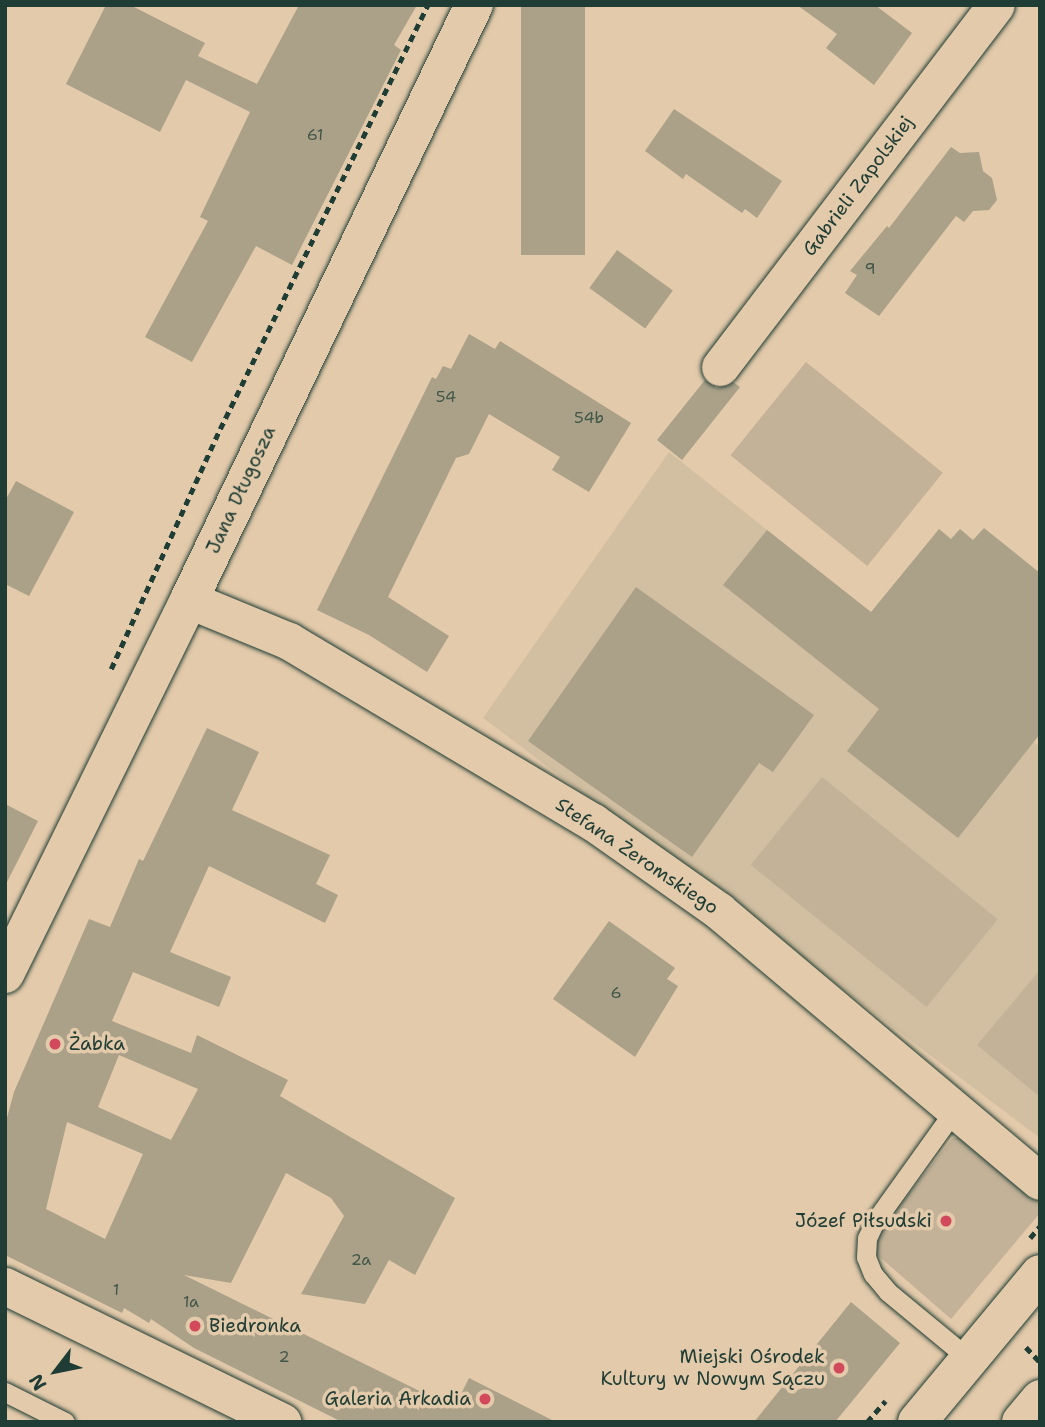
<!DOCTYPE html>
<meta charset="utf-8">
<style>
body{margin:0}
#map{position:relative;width:1045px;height:1427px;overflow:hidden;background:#e3caab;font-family:"Shantell Sans",sans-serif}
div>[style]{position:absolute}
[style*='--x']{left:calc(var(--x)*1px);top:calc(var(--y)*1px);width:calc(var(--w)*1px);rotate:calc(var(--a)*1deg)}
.built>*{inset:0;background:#d2bea0}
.green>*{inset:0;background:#c3b298;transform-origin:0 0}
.building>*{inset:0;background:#aaa188;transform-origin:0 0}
.path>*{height:4.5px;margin-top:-2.25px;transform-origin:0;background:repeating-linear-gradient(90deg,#1f3d34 0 7px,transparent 0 12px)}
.roads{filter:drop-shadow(0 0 2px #1f3d34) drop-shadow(0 0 2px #1f3d34)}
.service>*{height:19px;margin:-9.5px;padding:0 9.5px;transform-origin:9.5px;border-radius:9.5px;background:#e3caab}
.minor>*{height:37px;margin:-18.5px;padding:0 18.5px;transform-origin:18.5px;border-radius:18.5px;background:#e3caab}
.tertiary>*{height:38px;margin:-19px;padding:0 19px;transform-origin:19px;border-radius:19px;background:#e3caab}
.dots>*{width:19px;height:19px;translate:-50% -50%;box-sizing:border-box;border:4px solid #e3caab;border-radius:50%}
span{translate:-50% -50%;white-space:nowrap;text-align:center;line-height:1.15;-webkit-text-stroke:7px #e3caab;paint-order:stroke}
.number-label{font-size:16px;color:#425649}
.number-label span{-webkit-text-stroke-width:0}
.street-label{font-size:19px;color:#1f3d34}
.poi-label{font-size:19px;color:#1f3d34}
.left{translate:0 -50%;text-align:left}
.right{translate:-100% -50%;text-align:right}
.frame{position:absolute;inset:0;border:7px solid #1f3d34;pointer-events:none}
.north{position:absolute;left:21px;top:1336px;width:70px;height:70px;-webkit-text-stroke:5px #e3caab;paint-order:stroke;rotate:238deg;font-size:19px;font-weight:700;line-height:28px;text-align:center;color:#1f3d34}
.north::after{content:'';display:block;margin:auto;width:24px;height:32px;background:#1f3d34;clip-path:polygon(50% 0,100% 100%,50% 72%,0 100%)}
</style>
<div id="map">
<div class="built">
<i style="clip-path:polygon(669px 452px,1040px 747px,1040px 1138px,483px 718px)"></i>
</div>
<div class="green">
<i style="left:806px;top:362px;width:176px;height:120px;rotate:39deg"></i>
<i style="left:822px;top:777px;width:226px;height:113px;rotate:39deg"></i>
<i style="clip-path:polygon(1040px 970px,1040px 1097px,977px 1045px)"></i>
<i style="clip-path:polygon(969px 1137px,1040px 1196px,1040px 1213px,951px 1319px,874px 1252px,875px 1236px,953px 1138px)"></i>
</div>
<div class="building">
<i style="clip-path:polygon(106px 5px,130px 5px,205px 43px,198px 56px,257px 84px,299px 5px,417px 5px,394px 45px,401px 50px,292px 265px,256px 246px,192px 362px,145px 337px,208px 221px,200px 217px,250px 112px,186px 80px,160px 132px,66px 84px)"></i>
<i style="left:521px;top:5px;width:64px;height:250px"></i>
<i style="clip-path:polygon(797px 5px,875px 5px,912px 33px,874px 85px,826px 48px,837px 34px)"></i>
<i style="clip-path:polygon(674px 109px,782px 181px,757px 218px,745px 209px,742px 213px,686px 174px,683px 179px,645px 151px)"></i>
<i style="clip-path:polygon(951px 147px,960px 153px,979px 152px,983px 171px,992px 178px,997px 200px,989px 210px,973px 211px,964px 222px,956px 216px,879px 316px,845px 293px,857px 275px,850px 271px,887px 226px,889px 228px)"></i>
<i style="left:617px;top:250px;width:69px;height:47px;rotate:36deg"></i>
<i style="clip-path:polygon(469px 334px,495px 349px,500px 341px,631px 423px,589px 492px,552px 470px,560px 457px,489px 414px,469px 454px,456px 458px,388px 597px,449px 636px,427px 672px,369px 635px,317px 610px,432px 377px,436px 379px,443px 366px,451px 369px)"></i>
<i style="clip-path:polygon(705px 380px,717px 388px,733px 382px,740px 387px,682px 460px,657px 440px)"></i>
<i style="clip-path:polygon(16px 481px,74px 512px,29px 596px,5px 584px,5px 501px)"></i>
<i style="clip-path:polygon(984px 528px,1040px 573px,1040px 734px,958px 838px,847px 751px,879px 709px,723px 585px,767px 530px,871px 612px,939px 529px,951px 539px,960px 529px,973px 540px)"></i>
<i style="clip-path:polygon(636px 587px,814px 715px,773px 772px,759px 763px,692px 857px,528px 741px)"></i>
<i style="clip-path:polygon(evenodd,207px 728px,259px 752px,232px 810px,330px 855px,316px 884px,338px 895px,325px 923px,209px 866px,170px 952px,231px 977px,219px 1007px,133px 972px,112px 1021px,191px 1053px,197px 1035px,288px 1080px,280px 1096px,455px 1198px,415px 1275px,389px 1260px,365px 1304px,301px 1294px,344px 1216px,331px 1198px,286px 1173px,231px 1283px,184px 1275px,454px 1408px,469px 1378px,556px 1422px,342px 1422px,194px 1348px,151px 1319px,149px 1323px,124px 1308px,122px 1313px,5px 1255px,5px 1125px,14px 1092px,89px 919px,110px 927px,139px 859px,143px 861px,207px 728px,119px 1055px,198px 1089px,171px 1140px,98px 1107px,119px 1055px,207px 728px,67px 1122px,143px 1154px,105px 1239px,46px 1209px,67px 1122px)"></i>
<i style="clip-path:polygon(5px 804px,38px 821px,5px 886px)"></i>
<i style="clip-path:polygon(609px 921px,675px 968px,667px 979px,678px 986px,635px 1057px,553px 999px)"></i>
<i style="clip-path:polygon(851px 1302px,900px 1343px,835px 1422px,754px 1422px)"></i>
</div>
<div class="path">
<i style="--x:111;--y:669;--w:264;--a:-65.6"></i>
<i style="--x:220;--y:429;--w:472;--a:-63.9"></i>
<i style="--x:1030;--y:1238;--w:16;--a:-50"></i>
<i style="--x:1026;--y:1347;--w:21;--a:47"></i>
<i style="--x:867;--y:1422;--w:28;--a:-49"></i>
</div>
<div class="roads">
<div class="service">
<i style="--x:956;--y:1108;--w:139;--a:125.6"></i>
<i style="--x:875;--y:1221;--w:19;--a:115"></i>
<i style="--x:867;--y:1238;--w:19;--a:93"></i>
<i style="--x:866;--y:1257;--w:18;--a:68"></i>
<i style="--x:873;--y:1274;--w:23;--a:50"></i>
<i style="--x:888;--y:1292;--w:105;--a:39.6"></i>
<i style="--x:5;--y:1392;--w:67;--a:26.6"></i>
</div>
<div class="minor">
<i style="--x:720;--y:367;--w:455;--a:-52.7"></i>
<i style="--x:189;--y:600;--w:108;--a:22.3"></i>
<i style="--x:289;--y:641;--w:354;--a:30.8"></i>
<i style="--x:593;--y:822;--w:154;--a:35.2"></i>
<i style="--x:719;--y:911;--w:419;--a:40.1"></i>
<i style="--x:5;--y:1286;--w:309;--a:26.1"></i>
</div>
<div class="tertiary">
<i style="--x:5;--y:974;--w:417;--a:-63.8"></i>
<i style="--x:189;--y:600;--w:660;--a:-64.41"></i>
<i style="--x:917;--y:1422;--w:192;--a:-50.3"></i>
<i style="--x:1021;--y:1422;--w:30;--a:-50"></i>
</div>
</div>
<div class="dots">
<i style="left:55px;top:1044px;background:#d1495b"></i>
<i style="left:946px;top:1221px;background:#d1495b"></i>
<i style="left:195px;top:1326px;background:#d1495b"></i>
<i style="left:839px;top:1368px;background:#d1495b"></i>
<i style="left:485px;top:1399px;background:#d1495b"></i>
</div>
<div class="number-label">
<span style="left:315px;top:135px">61</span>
<span style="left:870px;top:269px">9</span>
<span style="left:446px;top:397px">54</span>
<span style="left:589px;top:418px">54b</span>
<span style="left:616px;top:993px">6</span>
<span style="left:361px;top:1260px">2a</span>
<span style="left:116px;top:1290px">1</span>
<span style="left:191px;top:1302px">1a</span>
<span style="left:284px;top:1357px">2</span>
</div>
<div class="street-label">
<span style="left:858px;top:186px;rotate:-53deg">Gabrieli Zapolskiej</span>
<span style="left:241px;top:490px;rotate:-65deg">Jana Długosza</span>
<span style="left:637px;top:856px;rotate:34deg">Stefana Żeromskiego</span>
</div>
<div class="poi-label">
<span class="left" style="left:69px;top:1044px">Żabka</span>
<span class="right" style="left:932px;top:1221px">Józef Piłsudski</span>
<span class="left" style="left:209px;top:1326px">Biedronka</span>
<span class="right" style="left:825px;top:1368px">Miejski Ośrodek<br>Kultury w Nowym Sączu</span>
<span class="right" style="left:471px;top:1399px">Galeria Arkadia</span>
</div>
<div class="frame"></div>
<div class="north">N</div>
</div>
